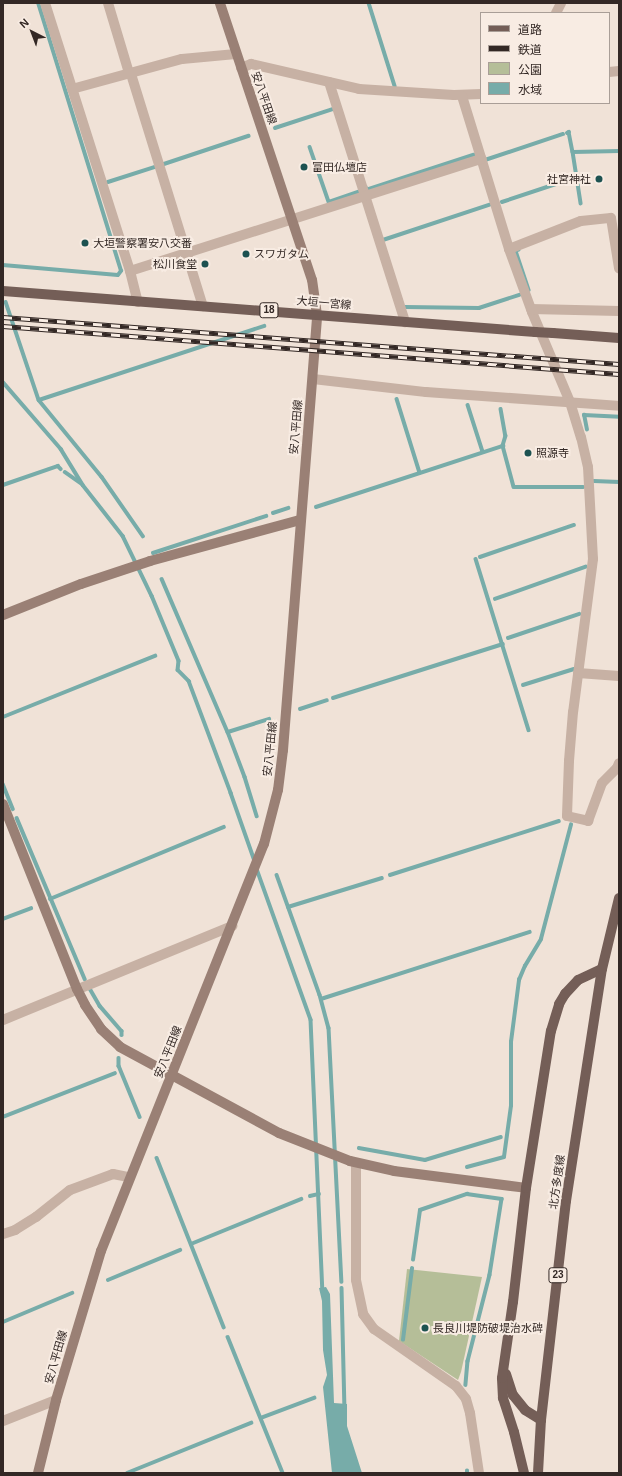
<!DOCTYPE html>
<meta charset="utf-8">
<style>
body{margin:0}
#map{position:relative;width:622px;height:1476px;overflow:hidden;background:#f0e2d7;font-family:Arial,"Noto Sans JP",sans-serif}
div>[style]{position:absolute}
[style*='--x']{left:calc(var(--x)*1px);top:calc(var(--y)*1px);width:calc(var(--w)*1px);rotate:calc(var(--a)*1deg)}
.green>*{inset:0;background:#b5be98}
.water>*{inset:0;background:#77aca9}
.stream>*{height:3.5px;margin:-1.75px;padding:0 1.75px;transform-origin:1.75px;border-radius:1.75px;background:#77aca9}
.street>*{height:10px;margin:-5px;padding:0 5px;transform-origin:5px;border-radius:5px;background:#c7b1a4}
.secondary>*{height:10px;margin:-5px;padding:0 5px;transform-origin:5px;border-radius:5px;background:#9a8075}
.primary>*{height:10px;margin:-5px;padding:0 5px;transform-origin:5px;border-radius:5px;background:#745e57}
.rail>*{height:4.5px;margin-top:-2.25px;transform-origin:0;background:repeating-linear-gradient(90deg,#f8ece3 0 9px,#332825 0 18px);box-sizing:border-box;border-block:1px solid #332825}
.primary-bridge>*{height:10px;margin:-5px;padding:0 5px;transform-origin:5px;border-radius:5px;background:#745e57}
.dots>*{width:11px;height:11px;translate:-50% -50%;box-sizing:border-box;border:2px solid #f8ece3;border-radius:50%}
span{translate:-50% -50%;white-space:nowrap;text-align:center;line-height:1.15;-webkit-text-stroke:4px #f8ece3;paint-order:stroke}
.shield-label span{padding:1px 3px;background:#f8ece3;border:1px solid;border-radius:3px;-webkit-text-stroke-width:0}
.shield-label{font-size:10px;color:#332825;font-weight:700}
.street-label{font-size:11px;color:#332825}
.poi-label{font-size:11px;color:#332825}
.left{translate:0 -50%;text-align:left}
.right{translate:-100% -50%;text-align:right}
.frame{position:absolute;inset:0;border:4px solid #332825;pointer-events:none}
.legend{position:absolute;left:480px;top:12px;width:130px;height:92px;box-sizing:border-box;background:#f8ece3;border:1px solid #a99e97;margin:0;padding:5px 7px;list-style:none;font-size:12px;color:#332825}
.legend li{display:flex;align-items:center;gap:8px;height:20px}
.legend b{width:20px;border:1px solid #a99e97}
.north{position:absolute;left:12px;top:12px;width:40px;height:40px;-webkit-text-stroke:3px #f8ece3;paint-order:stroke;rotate:318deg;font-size:11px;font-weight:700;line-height:16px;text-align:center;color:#332825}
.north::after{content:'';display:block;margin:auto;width:14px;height:18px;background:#332825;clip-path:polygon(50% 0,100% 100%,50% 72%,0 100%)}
</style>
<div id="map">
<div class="green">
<i style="clip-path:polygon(407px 1269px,482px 1277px,461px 1372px,458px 1380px,399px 1341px)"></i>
</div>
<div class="water">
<i style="clip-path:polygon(326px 1287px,330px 1294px,334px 1403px,347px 1404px,347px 1426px,362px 1473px,332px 1473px,323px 1387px,327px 1375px,323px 1350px,322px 1301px,319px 1288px)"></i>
</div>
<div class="stream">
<i style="--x:369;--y:3;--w:87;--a:72.6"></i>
<i style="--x:275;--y:128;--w:61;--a:-18.1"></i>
<i style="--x:567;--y:133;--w:2;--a:-27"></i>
<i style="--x:569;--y:132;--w:20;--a:79"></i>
<i style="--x:573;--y:152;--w:46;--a:-1.2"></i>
<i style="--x:310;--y:147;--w:58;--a:70.9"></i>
<i style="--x:329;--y:202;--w:31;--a:-19"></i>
<i style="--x:573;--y:152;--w:52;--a:81.1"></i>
<i style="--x:485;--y:160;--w:82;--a:-18.4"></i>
<i style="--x:164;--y:164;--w:89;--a:-18.4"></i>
<i style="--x:108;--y:182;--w:49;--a:-17.7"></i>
<i style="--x:366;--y:187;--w:3;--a:90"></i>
<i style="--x:366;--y:190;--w:113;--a:-18.1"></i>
<i style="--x:502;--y:202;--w:70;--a:-18.4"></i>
<i style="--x:383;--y:240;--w:112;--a:-18.3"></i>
<i style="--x:519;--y:250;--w:3;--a:162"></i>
<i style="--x:516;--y:251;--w:41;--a:71.6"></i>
<i style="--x:3;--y:265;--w:115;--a:5"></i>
<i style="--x:118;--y:275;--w:5;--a:-53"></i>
<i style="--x:121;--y:271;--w:281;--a:-107.2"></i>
<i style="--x:6;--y:302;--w:103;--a:71.4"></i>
<i style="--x:39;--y:400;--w:99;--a:50.7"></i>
<i style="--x:102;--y:477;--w:72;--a:55.2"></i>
<i style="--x:405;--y:307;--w:74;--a:0.8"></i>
<i style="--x:479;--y:308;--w:42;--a:-18"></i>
<i style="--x:3;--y:382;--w:89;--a:49.1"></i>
<i style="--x:61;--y:449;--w:42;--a:58.6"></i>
<i style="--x:83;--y:485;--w:65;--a:51.9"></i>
<i style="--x:123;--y:536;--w:67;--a:64.2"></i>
<i style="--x:152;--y:596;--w:70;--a:67.4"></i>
<i style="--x:179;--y:661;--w:9;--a:96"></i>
<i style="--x:178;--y:670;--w:16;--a:45"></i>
<i style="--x:189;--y:681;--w:120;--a:69.4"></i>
<i style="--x:231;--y:793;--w:72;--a:70.6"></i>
<i style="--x:397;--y:399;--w:77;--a:72.7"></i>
<i style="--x:39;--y:400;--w:237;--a:-18.2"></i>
<i style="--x:468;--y:405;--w:49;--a:72.3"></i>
<i style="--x:501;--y:409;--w:27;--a:80"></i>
<i style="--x:506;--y:436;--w:10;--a:107"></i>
<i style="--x:587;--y:430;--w:15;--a:-101"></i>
<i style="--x:584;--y:415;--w:35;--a:3"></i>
<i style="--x:65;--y:472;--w:19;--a:35"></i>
<i style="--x:594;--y:481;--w:25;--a:2"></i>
<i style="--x:3;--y:485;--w:58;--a:-19.1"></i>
<i style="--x:58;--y:466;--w:4;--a:45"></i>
<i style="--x:316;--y:507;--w:197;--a:-18.1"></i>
<i style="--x:503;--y:446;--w:42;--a:75"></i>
<i style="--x:514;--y:487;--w:69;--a:0"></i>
<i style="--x:273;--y:513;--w:16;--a:-18"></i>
<i style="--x:153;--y:553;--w:119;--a:-18.1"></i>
<i style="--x:480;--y:557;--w:99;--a:-18.8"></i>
<i style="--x:476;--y:559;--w:179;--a:72.8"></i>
<i style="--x:162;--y:579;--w:167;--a:66.7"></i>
<i style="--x:228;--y:732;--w:48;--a:69.3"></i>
<i style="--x:245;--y:777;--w:41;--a:72.9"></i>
<i style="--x:495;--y:599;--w:96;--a:-19.6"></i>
<i style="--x:508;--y:638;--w:75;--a:-18.7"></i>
<i style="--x:523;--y:685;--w:53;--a:-17.4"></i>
<i style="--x:333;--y:698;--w:178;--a:-17.6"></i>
<i style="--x:300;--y:709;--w:28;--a:-18"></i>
<i style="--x:3;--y:717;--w:164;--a:-21.9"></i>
<i style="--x:228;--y:732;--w:43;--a:-17.6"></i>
<i style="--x:3;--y:784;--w:27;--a:68"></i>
<i style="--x:17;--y:818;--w:175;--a:67.1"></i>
<i style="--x:257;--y:869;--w:160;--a:70.3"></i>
<i style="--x:311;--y:1020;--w:271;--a:87.5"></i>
<i style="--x:277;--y:875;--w:127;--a:70.3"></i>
<i style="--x:320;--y:995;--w:34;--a:75"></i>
<i style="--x:329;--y:1028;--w:254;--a:87.1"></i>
<i style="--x:390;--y:875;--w:177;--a:-17.7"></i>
<i style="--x:50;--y:899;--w:188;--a:-22.5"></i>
<i style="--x:288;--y:907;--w:98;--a:-17.1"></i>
<i style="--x:3;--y:919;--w:30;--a:-21"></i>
<i style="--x:89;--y:987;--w:22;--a:60"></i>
<i style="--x:100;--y:1006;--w:33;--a:49"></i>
<i style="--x:122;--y:1031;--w:4;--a:90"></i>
<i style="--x:321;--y:999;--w:219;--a:-17.8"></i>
<i style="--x:119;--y:1058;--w:8;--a:90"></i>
<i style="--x:119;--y:1066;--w:55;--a:67.6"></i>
<i style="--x:3;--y:1117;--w:120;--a:-21.4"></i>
<i style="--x:359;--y:1148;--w:67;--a:10.3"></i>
<i style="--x:425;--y:1160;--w:79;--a:-16.8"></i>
<i style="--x:157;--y:1158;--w:182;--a:68.4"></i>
<i style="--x:467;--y:1167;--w:38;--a:-15"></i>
<i style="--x:504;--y:1157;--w:51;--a:-82.2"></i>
<i style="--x:511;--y:1106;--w:64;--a:-90"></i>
<i style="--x:511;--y:1042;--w:63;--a:-82.6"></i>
<i style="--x:519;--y:980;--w:15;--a:-67"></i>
<i style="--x:525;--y:966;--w:31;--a:-59"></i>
<i style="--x:541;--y:939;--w:118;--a:-75.3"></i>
<i style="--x:310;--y:1196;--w:9;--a:-13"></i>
<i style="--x:191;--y:1244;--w:119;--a:-22.2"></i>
<i style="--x:413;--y:1260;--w:50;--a:-82"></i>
<i style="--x:420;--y:1210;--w:50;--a:-18.8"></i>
<i style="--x:467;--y:1194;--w:35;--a:8"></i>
<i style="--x:502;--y:1199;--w:77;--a:99"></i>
<i style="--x:490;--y:1275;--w:89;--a:104.3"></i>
<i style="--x:468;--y:1361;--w:24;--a:95"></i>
<i style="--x:108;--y:1280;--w:78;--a:-22.6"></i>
<i style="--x:342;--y:1288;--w:119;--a:88.6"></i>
<i style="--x:3;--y:1322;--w:75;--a:-22.8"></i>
<i style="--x:228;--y:1337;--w:147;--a:68"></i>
<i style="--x:403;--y:1340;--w:72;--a:-82.8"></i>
<i style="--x:261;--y:1418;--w:57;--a:-20.7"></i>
<i style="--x:127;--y:1473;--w:134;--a:-22"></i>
<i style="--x:467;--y:1473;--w:2;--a:-90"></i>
</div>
<div class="street">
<i style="--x:45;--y:3;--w:281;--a:72.4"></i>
<i style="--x:130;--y:271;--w:32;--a:76"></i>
<i style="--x:108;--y:3;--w:73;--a:73.3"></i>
<i style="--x:556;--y:13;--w:11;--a:-63"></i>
<i style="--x:241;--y:68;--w:11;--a:-22"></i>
<i style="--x:251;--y:64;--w:111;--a:13"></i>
<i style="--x:359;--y:89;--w:95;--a:3.6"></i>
<i style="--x:454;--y:95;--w:27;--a:-2"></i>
<i style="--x:609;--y:72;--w:10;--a:-6"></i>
<i style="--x:131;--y:74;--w:243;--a:72.8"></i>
<i style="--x:329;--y:82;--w:252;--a:72.4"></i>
<i style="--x:72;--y:89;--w:114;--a:-15.3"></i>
<i style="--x:182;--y:59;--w:54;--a:-5.3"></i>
<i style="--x:462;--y:96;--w:160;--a:72.9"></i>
<i style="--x:509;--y:249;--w:67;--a:69.9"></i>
<i style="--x:532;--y:312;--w:98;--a:67.1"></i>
<i style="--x:570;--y:402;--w:37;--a:73"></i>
<i style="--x:581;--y:437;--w:31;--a:77"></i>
<i style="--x:588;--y:467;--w:92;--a:86.9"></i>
<i style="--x:593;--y:559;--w:154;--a:97.4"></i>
<i style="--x:573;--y:712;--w:49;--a:94.7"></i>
<i style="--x:569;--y:761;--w:55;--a:92.1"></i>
<i style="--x:567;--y:816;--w:22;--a:13"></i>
<i style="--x:588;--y:821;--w:40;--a:-69.8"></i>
<i style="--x:602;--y:783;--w:21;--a:-45"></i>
<i style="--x:617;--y:768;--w:5;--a:-68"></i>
<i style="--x:509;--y:249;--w:77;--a:-21.3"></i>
<i style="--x:581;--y:221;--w:30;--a:-6"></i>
<i style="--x:611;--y:218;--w:51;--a:80.9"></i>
<i style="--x:130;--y:271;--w:369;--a:-17.7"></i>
<i style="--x:531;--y:309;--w:88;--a:1.3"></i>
<i style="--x:313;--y:379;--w:114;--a:6.6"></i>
<i style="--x:426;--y:392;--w:194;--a:4.1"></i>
<i style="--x:578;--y:673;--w:41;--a:4.2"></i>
<i style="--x:3;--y:1020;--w:248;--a:-22.3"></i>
<i style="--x:356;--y:1163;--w:117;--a:90"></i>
<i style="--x:356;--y:1280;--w:35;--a:78"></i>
<i style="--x:363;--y:1314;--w:19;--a:54"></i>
<i style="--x:374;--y:1329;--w:100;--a:34.8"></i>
<i style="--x:456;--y:1386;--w:16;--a:52"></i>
<i style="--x:466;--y:1399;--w:15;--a:74"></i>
<i style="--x:470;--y:1413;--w:61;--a:81.5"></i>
<i style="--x:3;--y:1234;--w:13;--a:-18"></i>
<i style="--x:15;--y:1230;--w:25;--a:-32"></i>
<i style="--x:36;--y:1217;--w:43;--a:-38.5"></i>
<i style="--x:70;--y:1190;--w:46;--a:-20.4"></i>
<i style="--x:113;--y:1174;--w:16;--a:11"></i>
<i style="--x:3;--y:1421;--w:57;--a:-21.6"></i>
</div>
<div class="secondary">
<i style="--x:3;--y:615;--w:84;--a:-21.7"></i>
<i style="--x:81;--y:584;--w:73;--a:-18.4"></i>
<i style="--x:150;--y:561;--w:156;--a:-15.3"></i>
<i style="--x:3;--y:804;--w:199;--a:68.2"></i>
<i style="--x:77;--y:989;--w:18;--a:63"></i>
<i style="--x:85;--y:1005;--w:29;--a:56"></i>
<i style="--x:101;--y:1029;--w:26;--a:43"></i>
<i style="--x:120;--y:1047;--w:181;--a:28.4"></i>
<i style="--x:279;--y:1133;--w:76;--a:21.5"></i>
<i style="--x:350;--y:1161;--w:45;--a:12.8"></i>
<i style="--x:394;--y:1171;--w:133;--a:7.3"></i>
<i style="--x:38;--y:1473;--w:75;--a:-76.1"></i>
<i style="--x:56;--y:1400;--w:156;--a:-73.2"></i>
<i style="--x:101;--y:1251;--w:438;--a:-68.2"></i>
<i style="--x:264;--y:844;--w:56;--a:-75.5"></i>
<i style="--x:278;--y:790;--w:40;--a:-82.9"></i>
<i style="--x:283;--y:750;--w:436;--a:-85.5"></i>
<i style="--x:317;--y:315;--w:35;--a:-98"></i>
<i style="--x:312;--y:280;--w:292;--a:-108.4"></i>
</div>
<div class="primary">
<i style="--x:3;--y:291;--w:534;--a:4.41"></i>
<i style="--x:553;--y:333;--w:66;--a:4.3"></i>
<i style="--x:506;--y:1374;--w:22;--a:72"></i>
<i style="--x:513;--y:1395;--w:19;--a:51"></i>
<i style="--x:525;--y:1410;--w:19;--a:32"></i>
<i style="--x:524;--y:1473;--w:42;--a:-103.7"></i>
<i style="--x:514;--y:1432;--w:36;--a:-108"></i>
<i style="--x:503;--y:1398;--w:20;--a:-93"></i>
<i style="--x:502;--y:1378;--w:77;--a:-81.8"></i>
<i style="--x:513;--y:1302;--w:115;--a:-83.5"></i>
<i style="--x:526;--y:1188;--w:159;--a:-81"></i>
<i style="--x:551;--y:1031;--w:28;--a:-73"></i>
<i style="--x:559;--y:1004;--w:12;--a:-59"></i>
<i style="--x:565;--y:994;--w:19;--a:-47"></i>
<i style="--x:578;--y:980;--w:26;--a:-25"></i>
<i style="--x:538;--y:1473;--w:53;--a:-86.8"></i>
<i style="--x:541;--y:1420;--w:220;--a:-83.5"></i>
<i style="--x:566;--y:1201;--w:235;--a:-81.2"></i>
<i style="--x:602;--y:969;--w:73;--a:-76.5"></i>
</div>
<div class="rail">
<i style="--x:3;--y:317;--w:618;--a:4.36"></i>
<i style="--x:3;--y:326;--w:618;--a:4.46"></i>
</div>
<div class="primary-bridge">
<i style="--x:535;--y:332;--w:18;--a:3"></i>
</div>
<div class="dots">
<i style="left:304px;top:167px;background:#1d5251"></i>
<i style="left:599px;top:179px;background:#1d5251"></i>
<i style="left:85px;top:243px;background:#1d5251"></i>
<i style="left:246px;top:254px;background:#1d5251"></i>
<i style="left:205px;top:264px;background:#1d5251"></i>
<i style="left:528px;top:453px;background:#1d5251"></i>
<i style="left:425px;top:1328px;background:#1d5251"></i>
</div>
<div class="shield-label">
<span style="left:269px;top:310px">18</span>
<span style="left:558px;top:1275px">23</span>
</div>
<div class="street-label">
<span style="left:264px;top:98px;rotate:71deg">安八平田線</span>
<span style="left:324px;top:303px;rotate:5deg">大垣一宮線</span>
<span style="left:296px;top:427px;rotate:-85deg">安八平田線</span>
<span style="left:270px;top:749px;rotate:-84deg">安八平田線</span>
<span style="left:168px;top:1052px;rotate:-68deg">安八平田線</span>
<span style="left:557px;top:1182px;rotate:-82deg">北方多度線</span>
<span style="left:56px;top:1357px;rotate:-74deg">安八平田線</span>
</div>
<div class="poi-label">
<span class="left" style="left:312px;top:167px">富田仏壇店</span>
<span class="right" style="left:591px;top:179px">社宮神社</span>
<span class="left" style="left:93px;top:243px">大垣警察署安八交番</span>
<span class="left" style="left:254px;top:254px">スワガタム</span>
<span class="right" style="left:197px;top:264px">松川食堂</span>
<span class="left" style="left:536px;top:453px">照源寺</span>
<span class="left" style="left:433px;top:1328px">長良川堤防破堤治水碑</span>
</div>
<div class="frame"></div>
<ul class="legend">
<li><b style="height:5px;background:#745e57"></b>道路</li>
<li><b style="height:5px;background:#332825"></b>鉄道</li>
<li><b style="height:11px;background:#b5be98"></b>公園</li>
<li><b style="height:11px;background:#77aca9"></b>水域</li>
</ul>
<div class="north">N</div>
</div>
